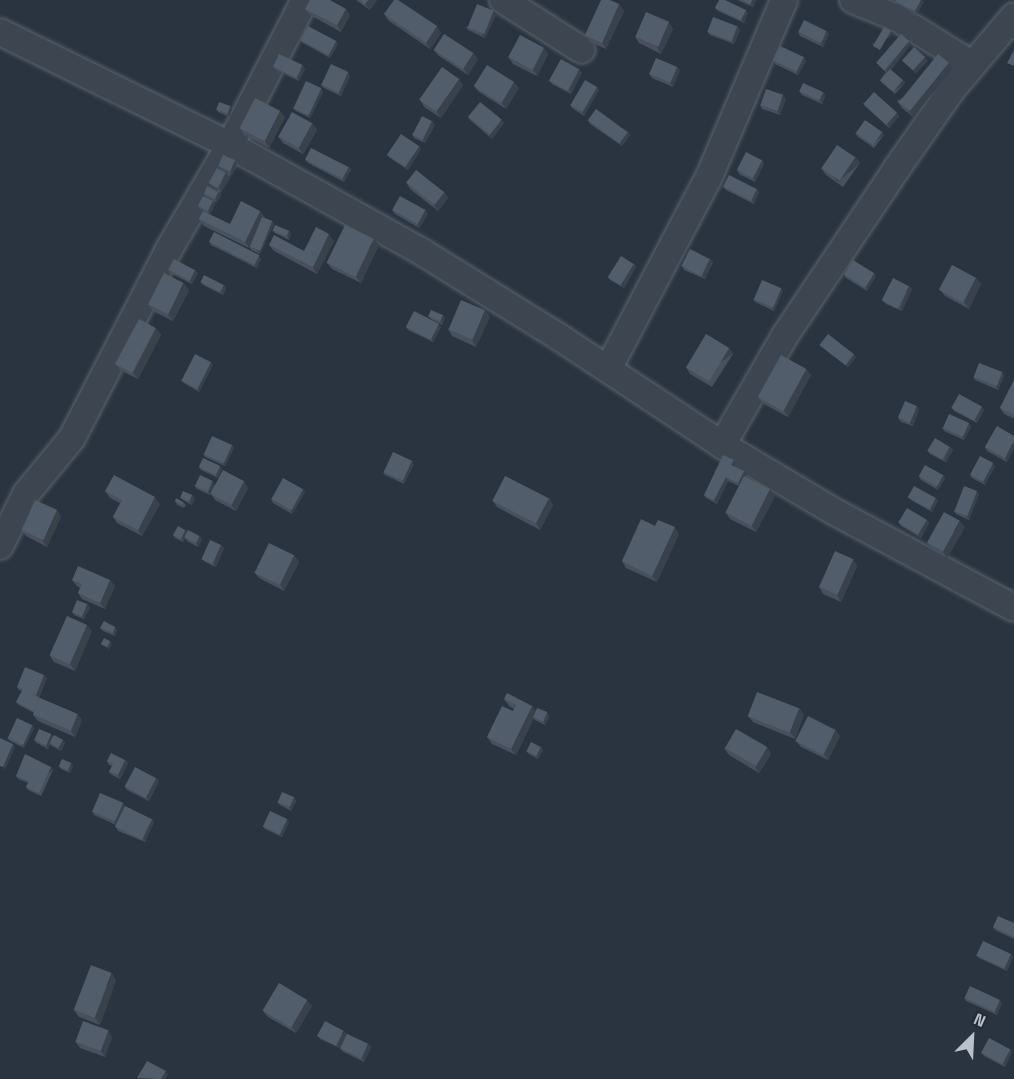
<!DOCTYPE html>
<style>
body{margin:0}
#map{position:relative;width:1014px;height:1079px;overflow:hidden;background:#293440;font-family:"Space Grotesk",sans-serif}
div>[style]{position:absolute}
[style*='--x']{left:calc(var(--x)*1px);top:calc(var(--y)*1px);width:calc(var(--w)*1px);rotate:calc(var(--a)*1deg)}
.roads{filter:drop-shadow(0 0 2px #5b646e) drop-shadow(0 0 2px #5b646e)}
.minor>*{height:26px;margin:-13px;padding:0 13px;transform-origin:13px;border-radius:13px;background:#3d4650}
.wall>*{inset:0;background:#47505c}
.shaded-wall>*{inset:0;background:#39414b;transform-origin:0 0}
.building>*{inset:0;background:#525d6b;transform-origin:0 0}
span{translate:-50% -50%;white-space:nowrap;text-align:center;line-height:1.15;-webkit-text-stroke:5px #222b36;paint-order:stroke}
.north{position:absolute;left:942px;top:1007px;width:60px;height:60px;-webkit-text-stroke:4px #222b36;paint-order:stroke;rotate:24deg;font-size:16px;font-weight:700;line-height:24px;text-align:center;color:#bac1cb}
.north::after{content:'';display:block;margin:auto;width:21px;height:27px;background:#bac1cb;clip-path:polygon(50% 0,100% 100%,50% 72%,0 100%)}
</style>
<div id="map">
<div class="roads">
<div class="minor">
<i style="--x:503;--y:0;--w:93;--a:32.3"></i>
<i style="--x:853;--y:0;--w:48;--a:22.2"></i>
<i style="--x:897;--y:18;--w:89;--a:31.7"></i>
<i style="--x:0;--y:32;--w:256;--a:26.2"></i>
<i style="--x:230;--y:145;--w:220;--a:29.1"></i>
<i style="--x:422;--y:252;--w:161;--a:31.8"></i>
<i style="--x:559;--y:337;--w:196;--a:33.5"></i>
<i style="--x:722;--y:445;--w:131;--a:30.7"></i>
<i style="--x:835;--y:512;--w:203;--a:28.2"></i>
<i style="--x:608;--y:369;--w:217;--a:-62.3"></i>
<i style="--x:709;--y:177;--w:192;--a:-67"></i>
<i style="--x:722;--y:445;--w:125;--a:-60.1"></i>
<i style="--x:784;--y:337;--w:203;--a:-56.2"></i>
<i style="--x:897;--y:168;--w:98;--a:-55"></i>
<i style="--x:953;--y:88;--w:94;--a:-49.7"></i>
<i style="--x:0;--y:546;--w:58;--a:-63.4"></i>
<i style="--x:26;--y:494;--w:72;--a:-50.6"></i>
<i style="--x:72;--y:438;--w:212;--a:-62.8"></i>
<i style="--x:169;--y:249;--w:121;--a:-59.6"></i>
<i style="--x:230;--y:145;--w:163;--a:-62.7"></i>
</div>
</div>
<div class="wall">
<i style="clip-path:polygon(356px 0,377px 0,370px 10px)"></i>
<i style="clip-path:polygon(737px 0,756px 0,753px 7px)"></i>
<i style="clip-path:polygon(895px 1px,924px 1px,917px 14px,898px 4px)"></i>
<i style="clip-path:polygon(619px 4px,624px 11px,606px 49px,590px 42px,585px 35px)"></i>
<i style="clip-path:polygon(715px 8px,746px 10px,748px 13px,744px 23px,718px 11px)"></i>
<i style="clip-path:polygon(305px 9px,350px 15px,341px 32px,310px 15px)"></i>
<i style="clip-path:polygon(384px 14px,441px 33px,430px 49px,389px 21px)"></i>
<i style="clip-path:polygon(496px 15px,485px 38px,468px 30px,466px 27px)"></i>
<i style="clip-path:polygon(737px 26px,740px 30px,734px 44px,710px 35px,708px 32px)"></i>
<i style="clip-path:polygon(673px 29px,661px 54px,639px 43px,635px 37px)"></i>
<i style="clip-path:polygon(798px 32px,829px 34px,823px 47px,800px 36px)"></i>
<i style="clip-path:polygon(300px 40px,338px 44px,330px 58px,303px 43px)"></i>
<i style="clip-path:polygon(911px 44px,891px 70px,905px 83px,895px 94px,882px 83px,880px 80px,886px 72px,880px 67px,878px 64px)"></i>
<i style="clip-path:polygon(544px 48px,548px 54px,537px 76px,513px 64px,509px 58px)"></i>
<i style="clip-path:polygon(434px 50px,473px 53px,478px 59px,468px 75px,439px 56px)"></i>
<i style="clip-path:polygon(804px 57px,806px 61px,798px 75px,775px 64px,773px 60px)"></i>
<i style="clip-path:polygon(273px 67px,305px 69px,299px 81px,276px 70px)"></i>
<i style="clip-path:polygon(953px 69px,913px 117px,902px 108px,897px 101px)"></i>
<i style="clip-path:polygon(680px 70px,673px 87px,652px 78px,649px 74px)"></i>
<i style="clip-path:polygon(582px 72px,571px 94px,552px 84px,550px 81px)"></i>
<i style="clip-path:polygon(350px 76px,341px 96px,324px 88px,321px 85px)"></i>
<i style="clip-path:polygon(463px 85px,441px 118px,424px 107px,420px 100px)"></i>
<i style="clip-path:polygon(474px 86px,519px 88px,506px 109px,479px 92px)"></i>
<i style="clip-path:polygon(597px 87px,599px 90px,584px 116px,572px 108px,570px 105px)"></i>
<i style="clip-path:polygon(799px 91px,823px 92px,825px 96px,822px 104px,802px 95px)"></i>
<i style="clip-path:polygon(323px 92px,310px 118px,296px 111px,293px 108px)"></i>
<i style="clip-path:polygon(786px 99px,780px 115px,762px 109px,760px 105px)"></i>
<i style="clip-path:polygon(863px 103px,899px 116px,889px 128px,865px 106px)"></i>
<i style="clip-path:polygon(230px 106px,232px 110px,229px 117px,218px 112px,216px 109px)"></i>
<i style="clip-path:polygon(280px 111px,285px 117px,269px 148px,244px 135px,240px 128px)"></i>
<i style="clip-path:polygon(468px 117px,504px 123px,492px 139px,470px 120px)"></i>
<i style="clip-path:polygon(588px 120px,628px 132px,630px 135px,622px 146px,590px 124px)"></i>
<i style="clip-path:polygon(432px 121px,435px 125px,425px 143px,414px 138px,412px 134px)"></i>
<i style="clip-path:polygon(312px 123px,317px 130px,303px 154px,283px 143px,278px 136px)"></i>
<i style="clip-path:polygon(882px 132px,884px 135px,874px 148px,858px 137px,855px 133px)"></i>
<i style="clip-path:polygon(419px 146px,421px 149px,408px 170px,390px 158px,387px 155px)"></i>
<i style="clip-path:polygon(855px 157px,860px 163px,843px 187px,826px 175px,821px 168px)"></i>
<i style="clip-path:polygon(235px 160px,237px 164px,232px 174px,221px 169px,219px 166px)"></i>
<i style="clip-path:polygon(305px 160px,349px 167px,351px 170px,344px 182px,308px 163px)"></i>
<i style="clip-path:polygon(762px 160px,764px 164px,755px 182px,739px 174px,737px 170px)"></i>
<i style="clip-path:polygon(229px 176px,221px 191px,212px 186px,210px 183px)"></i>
<i style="clip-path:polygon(406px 182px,444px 192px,448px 198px,438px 211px,410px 189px)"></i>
<i style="clip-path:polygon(723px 187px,757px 189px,759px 192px,754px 204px,726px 190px)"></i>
<i style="clip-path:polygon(204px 194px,221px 195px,217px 202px,206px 197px)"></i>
<i style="clip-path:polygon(215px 204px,210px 214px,200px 209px,198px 206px)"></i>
<i style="clip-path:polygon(392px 210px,425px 210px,428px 214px,419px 228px,395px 214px)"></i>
<i style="clip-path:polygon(260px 211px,265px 218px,272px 221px,274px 224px,260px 254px,251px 250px,250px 247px,249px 248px,204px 226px,199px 219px,230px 224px)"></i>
<i style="clip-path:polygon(272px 230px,289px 231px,291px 234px,289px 240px,275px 233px)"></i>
<i style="clip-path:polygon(334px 241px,317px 274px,274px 251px,269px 245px,304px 251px)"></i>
<i style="clip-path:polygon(209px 242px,261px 259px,257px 268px,211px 245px)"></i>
<i style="clip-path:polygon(379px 245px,361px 283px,332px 269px,327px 263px)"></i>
<i style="clip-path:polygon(710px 259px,713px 262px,705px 279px,684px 270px,682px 266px)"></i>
<i style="clip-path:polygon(634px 264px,636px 267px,624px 288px,610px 280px,608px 277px)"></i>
<i style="clip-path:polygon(168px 269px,198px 273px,192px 284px,170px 273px)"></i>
<i style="clip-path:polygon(844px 274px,876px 276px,867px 291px,846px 278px)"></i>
<i style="clip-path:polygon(976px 278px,981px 284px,969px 309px,945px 296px,940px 290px)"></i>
<i style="clip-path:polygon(201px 282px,224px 285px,226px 289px,223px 295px,203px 285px)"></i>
<i style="clip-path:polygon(912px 289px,902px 311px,886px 304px,883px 301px)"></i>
<i style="clip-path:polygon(189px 290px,173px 321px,153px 311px,148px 304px)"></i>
<i style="clip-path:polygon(783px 291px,774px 311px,755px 302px,753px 299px)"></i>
<i style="clip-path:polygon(443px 315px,445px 318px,442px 325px,431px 319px,428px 316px)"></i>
<i style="clip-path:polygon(490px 317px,476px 347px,452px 336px,448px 329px)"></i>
<i style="clip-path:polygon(406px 327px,441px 327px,433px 342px,408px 330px)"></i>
<i style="clip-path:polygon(156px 328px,161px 335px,138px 379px,120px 370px,116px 364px)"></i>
<i style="clip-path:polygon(820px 345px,856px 357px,848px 367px,823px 348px)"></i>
<i style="clip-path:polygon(729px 348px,733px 354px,712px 387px,690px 374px,686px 367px)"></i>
<i style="clip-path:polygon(213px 365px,199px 392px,184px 383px,181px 380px)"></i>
<i style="clip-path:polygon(806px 369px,811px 375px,788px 417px,762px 403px,758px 397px)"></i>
<i style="clip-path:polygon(1002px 372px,1004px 376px,998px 390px,975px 380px,973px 377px)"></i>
<i style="clip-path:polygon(1014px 380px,1014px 419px,1004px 414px,1000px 408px)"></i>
<i style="clip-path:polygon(982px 407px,984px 410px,977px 423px,954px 411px,952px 408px)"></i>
<i style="clip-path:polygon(919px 409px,913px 426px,901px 422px,898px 418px)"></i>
<i style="clip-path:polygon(969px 423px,971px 427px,964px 440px,944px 431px,942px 427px)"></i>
<i style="clip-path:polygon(997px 426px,1007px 462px,987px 451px,985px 447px)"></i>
<i style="clip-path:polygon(232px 445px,234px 448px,225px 466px,205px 457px,203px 454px)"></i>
<i style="clip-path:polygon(950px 447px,953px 450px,946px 462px,930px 454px,928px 451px)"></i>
<i style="clip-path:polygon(734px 460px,736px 463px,735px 467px,744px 471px,747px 475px,746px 477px,770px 489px,775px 496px,756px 532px,730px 519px,726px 513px,739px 486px,728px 481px,717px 504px,706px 498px,704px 495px)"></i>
<i style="clip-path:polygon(414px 464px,404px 484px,385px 475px,383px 472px)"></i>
<i style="clip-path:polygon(995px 466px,985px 485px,972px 478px,970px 475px)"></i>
<i style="clip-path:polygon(199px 467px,222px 469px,218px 478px,201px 470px)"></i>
<i style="clip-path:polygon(943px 475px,945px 478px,938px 490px,921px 480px,919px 477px)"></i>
<i style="clip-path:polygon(194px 485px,215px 485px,248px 488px,236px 511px,215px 500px,211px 494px,210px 495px,197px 489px)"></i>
<i style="clip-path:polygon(303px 489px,305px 492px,292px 514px,273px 503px,271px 499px)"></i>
<i style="clip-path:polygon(105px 491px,160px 504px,142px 536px,117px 523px,113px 517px,120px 503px,110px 498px)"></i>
<i style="clip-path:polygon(979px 494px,969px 520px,956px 514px,954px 511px)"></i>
<i style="clip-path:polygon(180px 497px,195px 498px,192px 505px,183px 500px)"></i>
<i style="clip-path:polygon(908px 497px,938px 501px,932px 512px,911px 500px)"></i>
<i style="clip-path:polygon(549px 498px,553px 505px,540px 530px,497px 507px,493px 501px)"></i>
<i style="clip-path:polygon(175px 501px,183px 502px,186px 505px,184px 508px,177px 505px)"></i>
<i style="clip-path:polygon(57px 510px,61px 517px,47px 547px,26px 536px,21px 530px)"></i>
<i style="clip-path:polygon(927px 520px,929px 523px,921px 538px,901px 526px,899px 523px)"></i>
<i style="clip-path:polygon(655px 526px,679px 534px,657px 582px,626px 568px,622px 561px)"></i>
<i style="clip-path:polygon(965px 527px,947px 558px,932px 550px,927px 543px)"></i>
<i style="clip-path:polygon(185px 530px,187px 532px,202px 539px,198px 547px,187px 541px,185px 538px,183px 542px,175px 538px,173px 535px)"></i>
<i style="clip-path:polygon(221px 545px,224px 548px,216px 567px,205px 562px,202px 559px)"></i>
<i style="clip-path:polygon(294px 555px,299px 562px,284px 591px,259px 578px,254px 572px)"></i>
<i style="clip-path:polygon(853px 559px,857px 566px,841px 602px,823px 594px,819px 587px)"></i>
<i style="clip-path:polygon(72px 580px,110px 580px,115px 586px,105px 609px,82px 599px,78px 593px,80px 588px,77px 586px)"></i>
<i style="clip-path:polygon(87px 604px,90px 608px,84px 619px,74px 615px,72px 612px)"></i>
<i style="clip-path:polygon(100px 628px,117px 630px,115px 636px,103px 631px)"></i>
<i style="clip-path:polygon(92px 631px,75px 671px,54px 662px,50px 656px)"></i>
<i style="clip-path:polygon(47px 678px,39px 698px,82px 720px,75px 737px,38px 721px,33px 715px,34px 713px,19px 705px,16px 702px,22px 691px,19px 690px,17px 687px)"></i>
<i style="clip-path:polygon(504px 699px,532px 706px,535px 710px,549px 716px,545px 725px,535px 720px,534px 718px,516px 755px,492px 744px,487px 737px,513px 711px,514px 709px,509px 706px)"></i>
<i style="clip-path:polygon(799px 708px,804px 715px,795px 739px,753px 722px,748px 716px)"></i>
<i style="clip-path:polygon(32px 725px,34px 728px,24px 748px,10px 741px,7px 738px)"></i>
<i style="clip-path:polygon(51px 734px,53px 737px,63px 740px,65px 743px,61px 751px,52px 746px,50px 744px,48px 749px,37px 743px,34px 740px)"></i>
<i style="clip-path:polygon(840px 736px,828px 760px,801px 747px,796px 741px)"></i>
<i style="clip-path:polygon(541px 747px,543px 750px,538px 759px,529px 754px,526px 751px)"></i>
<i style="clip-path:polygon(767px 747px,771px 754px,759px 773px,729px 755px,724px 748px)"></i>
<i style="clip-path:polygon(125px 760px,128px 763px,120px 779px,112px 775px,109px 772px,112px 766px,109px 765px,107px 761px)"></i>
<i style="clip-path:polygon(71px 763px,73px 766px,70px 773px,61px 769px,59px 766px)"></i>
<i style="clip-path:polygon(51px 767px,53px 770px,41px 796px,28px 790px,26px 787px,28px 783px,18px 779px,16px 776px)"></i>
<i style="clip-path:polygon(156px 778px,159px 781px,149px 801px,127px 790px,125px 787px)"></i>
<i style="clip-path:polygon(294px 797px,296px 801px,291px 811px,280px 805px,277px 802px)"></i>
<i style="clip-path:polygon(123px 803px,125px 806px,116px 825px,94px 815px,92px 811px)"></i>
<i style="clip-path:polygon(152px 819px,154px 822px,145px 842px,118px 831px,116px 827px)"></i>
<i style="clip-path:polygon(289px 822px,282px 837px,265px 829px,263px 826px)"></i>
<i style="clip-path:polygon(1014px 923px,1014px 939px,995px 930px,993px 927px)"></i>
<i style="clip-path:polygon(976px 955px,1013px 957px,1007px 971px,979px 958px)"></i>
<i style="clip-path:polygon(116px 980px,100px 1025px,79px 1017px,74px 1010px)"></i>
<i style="clip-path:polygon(964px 998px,1002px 1003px,997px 1015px,966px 1001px)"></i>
<i style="clip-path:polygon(312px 1006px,296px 1033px,268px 1017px,263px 1011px)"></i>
<i style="clip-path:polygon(347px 1034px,368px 1044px,371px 1047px,364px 1062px,342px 1051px,340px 1048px,320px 1039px,318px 1036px)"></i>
<i style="clip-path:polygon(112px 1037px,105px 1057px,80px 1048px,75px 1041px)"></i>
<i style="clip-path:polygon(1010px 1049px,1012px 1052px,1005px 1067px,984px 1056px,982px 1053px)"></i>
</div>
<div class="shaded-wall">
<i style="clip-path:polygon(368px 0,377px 0,370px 10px,365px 4px)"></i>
<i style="clip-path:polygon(752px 0,756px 0,753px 7px,750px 4px)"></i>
<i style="clip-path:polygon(921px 0,924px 1px,917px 14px,915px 11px)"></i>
<i style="clip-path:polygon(619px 4px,624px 11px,606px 49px,602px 43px)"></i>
<i style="clip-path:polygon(346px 9px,350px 15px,341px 32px,337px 25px)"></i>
<i style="clip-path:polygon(746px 10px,748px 13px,744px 23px,741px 20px)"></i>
<i style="clip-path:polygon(494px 11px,496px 15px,485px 38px,482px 35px)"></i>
<i style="clip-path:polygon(669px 22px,673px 29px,661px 54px,657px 47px)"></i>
<i style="clip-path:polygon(437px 26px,441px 33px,430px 49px,426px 43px)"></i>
<i style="clip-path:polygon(737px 26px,740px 30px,734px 44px,732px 41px)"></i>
<i style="clip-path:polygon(827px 31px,829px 34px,823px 47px,821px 44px)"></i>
<i style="left:891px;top:31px;width:4px;height:23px;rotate:56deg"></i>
<i style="clip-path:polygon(336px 41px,338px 44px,330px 58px,328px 55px)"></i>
<i style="clip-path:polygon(909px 41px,911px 44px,888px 74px,886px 70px)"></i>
<i style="clip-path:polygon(544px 48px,548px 54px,537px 76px,533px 70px)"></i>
<i style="clip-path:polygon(473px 53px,478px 59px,468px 75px,463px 68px)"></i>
<i style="clip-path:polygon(804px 57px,806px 61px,798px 75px,796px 72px)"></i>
<i style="clip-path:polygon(925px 57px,928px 61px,915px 74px,913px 71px)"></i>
<i style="clip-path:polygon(949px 63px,953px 69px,913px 117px,908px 110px)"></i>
<i style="clip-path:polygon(303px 65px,305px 69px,299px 81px,297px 78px)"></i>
<i style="clip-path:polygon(677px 67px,680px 70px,673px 87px,670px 83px)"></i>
<i style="clip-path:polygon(579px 69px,582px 72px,571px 94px,569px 90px)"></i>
<i style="clip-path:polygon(348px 72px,350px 76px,341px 96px,339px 93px)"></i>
<i style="clip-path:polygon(459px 79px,463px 85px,441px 118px,436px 111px)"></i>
<i style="left:903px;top:80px;width:4px;height:15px;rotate:56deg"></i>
<i style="clip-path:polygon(514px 82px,519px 88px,506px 109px,502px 103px)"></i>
<i style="clip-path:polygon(597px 87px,599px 90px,584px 116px,582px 112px)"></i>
<i style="clip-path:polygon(321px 88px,323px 92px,310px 118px,308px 115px)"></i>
<i style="clip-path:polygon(823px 92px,825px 96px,822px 104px,819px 100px)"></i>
<i style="clip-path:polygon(783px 95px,786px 99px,780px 115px,777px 112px)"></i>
<i style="clip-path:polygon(230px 106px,232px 110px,229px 117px,227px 113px)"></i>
<i style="clip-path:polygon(280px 111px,285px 117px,269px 148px,265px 141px)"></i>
<i style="clip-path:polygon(897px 113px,899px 116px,889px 128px,887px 124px)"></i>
<i style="clip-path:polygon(502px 120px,504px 123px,492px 139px,489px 135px)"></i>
<i style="clip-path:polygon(432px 121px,435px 125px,425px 143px,423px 140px)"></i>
<i style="clip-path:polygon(312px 123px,317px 130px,303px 154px,299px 148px)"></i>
<i style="clip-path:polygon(628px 132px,630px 135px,622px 146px,620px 143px)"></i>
<i style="left:882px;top:132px;width:4px;height:16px;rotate:56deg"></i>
<i style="clip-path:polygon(419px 146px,421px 149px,408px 170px,405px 167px)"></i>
<i style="left:855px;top:157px;width:8px;height:29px;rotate:50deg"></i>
<i style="clip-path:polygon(235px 160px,237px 164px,232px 174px,230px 171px)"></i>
<i style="clip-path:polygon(762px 160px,764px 164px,755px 182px,753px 178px)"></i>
<i style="clip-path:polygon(349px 167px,351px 170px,344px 182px,342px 179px)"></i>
<i style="clip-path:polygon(226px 173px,229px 176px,221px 191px,219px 188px)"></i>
<i style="clip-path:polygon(757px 189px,759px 192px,754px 204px,752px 200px)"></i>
<i style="clip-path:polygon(218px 192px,221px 195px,217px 202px,215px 199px)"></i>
<i style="clip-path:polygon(444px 192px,448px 198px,438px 211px,434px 205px)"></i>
<i style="clip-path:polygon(213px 201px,215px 204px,210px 214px,208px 211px)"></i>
<i style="clip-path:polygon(425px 210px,428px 214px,419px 228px,417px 225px)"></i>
<i style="clip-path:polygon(260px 211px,265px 217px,249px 248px,245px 242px)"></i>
<i style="clip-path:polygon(272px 221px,274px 224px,260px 254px,258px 250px)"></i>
<i style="clip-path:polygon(289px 231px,291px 234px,289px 240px,287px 236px)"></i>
<i style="clip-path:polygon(329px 234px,334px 241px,317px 274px,313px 267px)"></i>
<i style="clip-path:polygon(374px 239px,379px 245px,361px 283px,356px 277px)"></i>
<i style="clip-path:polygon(259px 255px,261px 259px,257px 268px,254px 265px)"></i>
<i style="clip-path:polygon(710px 259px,713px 262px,705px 279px,702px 276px)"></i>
<i style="clip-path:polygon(634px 264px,636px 267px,624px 288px,621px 284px)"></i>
<i style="clip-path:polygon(195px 270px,198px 273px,192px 284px,190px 280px)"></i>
<i style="clip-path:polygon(874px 273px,876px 276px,867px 291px,865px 287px)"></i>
<i style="clip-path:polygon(976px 278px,981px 284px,969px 309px,964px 302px)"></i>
<i style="clip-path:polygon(184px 283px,189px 290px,173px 321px,168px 315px)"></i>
<i style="clip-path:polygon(224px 285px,226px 289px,223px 295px,221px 292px)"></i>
<i style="clip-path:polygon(909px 286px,912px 289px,902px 311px,900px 308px)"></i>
<i style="clip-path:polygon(781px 288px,783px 291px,774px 311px,772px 307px)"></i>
<i style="clip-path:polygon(485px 310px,490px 317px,476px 347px,472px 340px)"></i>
<i style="clip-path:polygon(443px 315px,445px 318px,442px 325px,440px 321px)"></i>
<i style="clip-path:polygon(439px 324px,441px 327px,433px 342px,431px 339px)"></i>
<i style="clip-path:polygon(156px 328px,161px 335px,138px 379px,133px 373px)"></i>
<i style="left:729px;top:348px;width:7px;height:39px;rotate:56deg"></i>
<i style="clip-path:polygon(854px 354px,856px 357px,848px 367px,846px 364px)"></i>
<i style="clip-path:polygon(211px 362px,213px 365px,199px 392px,197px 388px)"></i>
<i style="clip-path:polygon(806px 369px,811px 375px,788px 417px,784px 411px)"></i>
<i style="clip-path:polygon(1002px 372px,1004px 376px,998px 390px,996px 386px)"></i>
<i style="clip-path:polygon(917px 406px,919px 409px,913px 426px,910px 423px)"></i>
<i style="clip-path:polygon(982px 407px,984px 410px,977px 423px,975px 420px)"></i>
<i style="clip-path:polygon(969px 423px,971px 427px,964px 440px,962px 437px)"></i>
<i style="clip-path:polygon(1014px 441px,1014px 449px,1007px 462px,1005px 458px)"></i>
<i style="clip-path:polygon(232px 445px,234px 448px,225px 466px,222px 463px)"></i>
<i style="clip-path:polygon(950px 447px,953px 450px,946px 462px,944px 459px)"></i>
<i style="clip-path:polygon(734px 460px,736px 463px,734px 468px,731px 465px)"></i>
<i style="clip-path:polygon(412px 461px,414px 464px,404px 484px,402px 481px)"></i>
<i style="clip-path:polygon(993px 463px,995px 466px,985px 485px,983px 481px)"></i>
<i style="clip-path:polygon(220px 466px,222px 469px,218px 478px,216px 475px)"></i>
<i style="clip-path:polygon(744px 471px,747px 475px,740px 487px,738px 483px)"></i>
<i style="clip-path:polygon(943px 475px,945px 478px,938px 490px,936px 487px)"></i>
<i style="clip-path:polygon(726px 477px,728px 481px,717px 504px,714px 500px)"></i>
<i style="clip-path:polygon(213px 481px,215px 485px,210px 495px,208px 492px)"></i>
<i style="clip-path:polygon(244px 481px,248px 488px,236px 511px,231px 505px)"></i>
<i style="clip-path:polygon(303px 489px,305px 492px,292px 514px,290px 510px)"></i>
<i style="clip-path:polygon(770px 489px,775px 496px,756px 532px,752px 526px)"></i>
<i style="clip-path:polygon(977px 491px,979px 494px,969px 520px,966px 516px)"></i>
<i style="clip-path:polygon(192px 495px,195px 498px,192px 505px,189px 501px)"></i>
<i style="clip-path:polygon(155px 497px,160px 504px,142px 536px,138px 530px)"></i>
<i style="clip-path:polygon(549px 498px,553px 505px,540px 530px,536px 523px)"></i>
<i style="clip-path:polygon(936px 498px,938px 501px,932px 512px,930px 509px)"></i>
<i style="clip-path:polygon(57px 510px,61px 517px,47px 547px,42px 540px)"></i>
<i style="clip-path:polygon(927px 520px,929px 523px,921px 538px,918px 535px)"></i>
<i style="clip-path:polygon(960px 521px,965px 527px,947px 558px,943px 552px)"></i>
<i style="clip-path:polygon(675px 527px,679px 534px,657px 582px,652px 576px)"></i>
<i style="clip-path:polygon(185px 530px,188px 533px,183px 542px,181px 539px)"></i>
<i style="clip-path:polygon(200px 536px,202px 539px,198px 547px,196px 543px)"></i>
<i style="clip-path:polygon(221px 545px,224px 548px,216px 567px,213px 563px)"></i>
<i style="clip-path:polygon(294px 555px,299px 562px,284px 591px,280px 584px)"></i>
<i style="clip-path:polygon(853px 559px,857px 566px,841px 602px,837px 595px)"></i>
<i style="clip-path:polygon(110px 580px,115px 586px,105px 609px,100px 603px)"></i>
<i style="clip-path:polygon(87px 604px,90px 608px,84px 619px,82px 616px)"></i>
<i style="clip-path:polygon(87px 625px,92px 631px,75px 671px,70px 664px)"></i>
<i style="clip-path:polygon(115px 627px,117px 630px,115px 636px,113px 633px)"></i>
<i style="clip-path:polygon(110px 641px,112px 644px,109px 650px,107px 647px)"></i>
<i style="clip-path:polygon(44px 675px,47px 678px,39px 698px,36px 695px)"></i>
<i style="clip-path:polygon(532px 706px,537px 712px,533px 717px,534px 718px,516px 755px,511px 749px)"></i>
<i style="clip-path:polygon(799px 708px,804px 715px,795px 739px,790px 732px)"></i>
<i style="clip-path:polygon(547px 712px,549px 716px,545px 725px,543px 721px)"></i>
<i style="clip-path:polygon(78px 714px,82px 720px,75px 737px,71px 731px)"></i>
<i style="clip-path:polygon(32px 725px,34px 728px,24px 748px,22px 745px)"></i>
<i style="clip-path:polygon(836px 730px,840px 736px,828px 760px,824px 754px)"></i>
<i style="clip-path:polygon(51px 734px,53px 737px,48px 749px,46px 745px)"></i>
<i style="clip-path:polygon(63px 740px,65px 743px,61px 751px,58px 748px)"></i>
<i style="clip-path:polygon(13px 744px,15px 747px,5px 770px,3px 767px)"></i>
<i style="clip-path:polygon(541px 747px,543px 750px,538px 759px,536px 756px)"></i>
<i style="clip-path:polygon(767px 747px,771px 754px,759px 773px,755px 767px)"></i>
<i style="clip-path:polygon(125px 760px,128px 763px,120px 779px,118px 775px)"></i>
<i style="clip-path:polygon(71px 763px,73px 766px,70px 773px,68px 770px)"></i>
<i style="left:51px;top:767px;width:4px;height:29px;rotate:56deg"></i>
<i style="clip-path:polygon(156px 778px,159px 781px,149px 801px,146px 797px)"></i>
<i style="clip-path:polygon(294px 797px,296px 801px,291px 811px,289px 807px)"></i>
<i style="clip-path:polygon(123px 803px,125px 806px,116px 825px,114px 822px)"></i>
<i style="clip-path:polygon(152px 819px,154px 822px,145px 842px,143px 838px)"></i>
<i style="clip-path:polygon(287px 819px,289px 822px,282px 837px,279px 834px)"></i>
<i style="clip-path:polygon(1011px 954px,1013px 957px,1007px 971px,1004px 968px)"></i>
<i style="clip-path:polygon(112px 973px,116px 980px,100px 1025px,95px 1018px)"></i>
<i style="clip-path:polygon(307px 1000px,312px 1006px,296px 1033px,292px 1027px)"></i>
<i style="clip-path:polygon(1000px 1000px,1002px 1003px,997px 1015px,995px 1012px)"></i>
<i style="clip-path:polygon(108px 1030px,112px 1037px,105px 1057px,100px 1050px)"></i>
<i style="clip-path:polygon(344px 1031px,347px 1034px,340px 1049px,337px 1045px)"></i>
<i style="clip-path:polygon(368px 1044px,371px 1047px,364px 1062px,362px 1058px)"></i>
<i style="clip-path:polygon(1010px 1049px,1012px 1052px,1005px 1067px,1003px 1063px)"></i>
<i style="clip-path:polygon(166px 1071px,168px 1075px,165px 1079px,161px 1079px)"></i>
</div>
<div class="building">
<i style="clip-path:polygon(310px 0,330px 0,346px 9px,337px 25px,305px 9px)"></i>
<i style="clip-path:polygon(360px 0,368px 0,365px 4px)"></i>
<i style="clip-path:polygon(394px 0,398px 0,437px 26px,426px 43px,384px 14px)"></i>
<i style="clip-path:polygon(601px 0,610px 0,619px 4px,602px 43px,585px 35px)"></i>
<i style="clip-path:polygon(719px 0,725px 0,746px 10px,741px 20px,715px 8px)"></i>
<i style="clip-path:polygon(742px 0,752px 0,750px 4px)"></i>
<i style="clip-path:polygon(896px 0,921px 0,915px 11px,895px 1px)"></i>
<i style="left:477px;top:4px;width:18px;height:25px;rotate:22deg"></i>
<i style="left:646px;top:12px;width:25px;height:27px;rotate:23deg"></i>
<i style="left:713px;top:17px;width:26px;height:16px;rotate:21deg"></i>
<i style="left:804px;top:20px;width:25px;height:13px;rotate:26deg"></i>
<i style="left:308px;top:26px;width:32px;height:16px;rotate:28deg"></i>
<i style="left:884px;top:27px;width:8px;height:22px;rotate:30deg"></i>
<i style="left:444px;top:34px;width:35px;height:19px;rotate:33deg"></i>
<i style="left:901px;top:34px;width:11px;height:38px;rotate:41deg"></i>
<i style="left:520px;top:35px;width:27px;height:25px;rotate:28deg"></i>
<i style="left:780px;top:46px;width:26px;height:16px;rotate:25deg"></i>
<i style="left:914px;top:47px;width:15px;height:18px;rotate:42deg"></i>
<i style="clip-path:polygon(1014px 50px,1014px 66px,1007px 63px)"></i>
<i style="left:279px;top:54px;width:26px;height:14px;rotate:25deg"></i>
<i style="left:938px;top:54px;width:14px;height:62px;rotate:39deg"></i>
<i style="left:656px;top:58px;width:23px;height:17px;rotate:23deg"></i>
<i style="left:561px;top:59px;width:21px;height:25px;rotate:29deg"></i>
<i style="left:331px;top:64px;width:19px;height:23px;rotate:25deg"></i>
<i style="left:487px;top:65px;width:32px;height:25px;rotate:32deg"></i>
<i style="left:442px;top:67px;width:21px;height:40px;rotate:35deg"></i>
<i style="left:890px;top:69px;width:17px;height:15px;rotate:40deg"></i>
<i style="left:585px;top:80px;width:14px;height:29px;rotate:30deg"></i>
<i style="left:306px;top:81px;width:17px;height:30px;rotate:25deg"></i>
<i style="left:803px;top:83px;width:22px;height:9px;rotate:24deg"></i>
<i style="left:766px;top:89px;width:18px;height:17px;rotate:19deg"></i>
<i style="left:874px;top:92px;width:31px;height:16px;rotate:42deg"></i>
<i style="left:255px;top:98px;width:28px;height:34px;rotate:27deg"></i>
<i style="left:219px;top:102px;width:12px;height:8px;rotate:20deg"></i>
<i style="left:480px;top:102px;width:28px;height:19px;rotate:39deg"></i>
<i style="left:596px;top:109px;width:39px;height:14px;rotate:36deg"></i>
<i style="left:292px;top:112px;width:23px;height:28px;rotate:29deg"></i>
<i style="left:422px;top:116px;width:11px;height:21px;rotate:27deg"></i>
<i style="left:865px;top:120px;width:21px;height:16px;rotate:35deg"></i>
<i style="left:401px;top:134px;width:22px;height:25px;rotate:34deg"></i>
<i style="left:837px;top:145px;width:22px;height:28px;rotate:34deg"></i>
<i style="left:311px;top:148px;width:42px;height:13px;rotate:27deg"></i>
<i style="left:746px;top:152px;width:18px;height:20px;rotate:27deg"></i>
<i style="left:223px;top:155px;width:13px;height:12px;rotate:23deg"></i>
<i style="left:217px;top:168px;width:10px;height:17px;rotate:29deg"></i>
<i style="left:416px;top:170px;width:36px;height:16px;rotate:38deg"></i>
<i style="left:729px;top:175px;width:31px;height:13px;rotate:27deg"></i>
<i style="clip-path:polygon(207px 186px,218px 192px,215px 199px,204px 194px)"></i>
<i style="left:203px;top:196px;width:11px;height:11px;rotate:27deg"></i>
<i style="left:400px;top:196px;width:29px;height:16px;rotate:29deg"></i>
<i style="clip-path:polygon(241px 201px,260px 211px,245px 242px,199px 219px,203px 211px,230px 224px)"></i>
<i style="left:262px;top:217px;width:11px;height:32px;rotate:22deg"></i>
<i style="left:275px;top:225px;width:15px;height:6px;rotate:23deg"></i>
<i style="left:345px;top:225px;width:32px;height:42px;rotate:26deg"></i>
<i style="clip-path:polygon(316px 227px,329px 234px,313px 267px,269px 245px,274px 235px,304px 251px)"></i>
<i style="left:214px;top:232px;width:51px;height:11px;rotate:27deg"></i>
<i style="left:690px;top:249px;width:22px;height:19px;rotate:27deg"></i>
<i style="left:621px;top:256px;width:15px;height:25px;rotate:32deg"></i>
<i style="left:174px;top:259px;width:24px;height:12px;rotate:28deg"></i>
<i style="left:853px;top:260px;width:25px;height:17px;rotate:32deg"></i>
<i style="left:952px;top:265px;width:27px;height:28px;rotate:28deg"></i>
<i style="left:164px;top:273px;width:22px;height:35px;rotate:27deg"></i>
<i style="left:204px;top:275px;width:22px;height:8px;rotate:27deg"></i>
<i style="left:893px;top:278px;width:18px;height:25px;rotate:27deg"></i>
<i style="left:762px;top:280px;width:21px;height:21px;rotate:23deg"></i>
<i style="left:461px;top:300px;width:26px;height:32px;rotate:23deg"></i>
<i style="left:431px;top:310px;width:13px;height:7px;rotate:23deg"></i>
<i style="left:414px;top:311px;width:28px;height:18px;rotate:27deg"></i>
<i style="left:139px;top:319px;width:19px;height:51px;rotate:28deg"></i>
<i style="left:706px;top:334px;width:27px;height:39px;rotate:31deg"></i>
<i style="left:828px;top:334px;width:33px;height:14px;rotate:38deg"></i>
<i style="left:195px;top:354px;width:18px;height:30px;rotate:27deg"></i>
<i style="left:781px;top:355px;width:29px;height:48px;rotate:29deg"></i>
<i style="left:979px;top:363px;width:25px;height:15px;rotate:21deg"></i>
<i style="clip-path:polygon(1014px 380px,1014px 415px,1000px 408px)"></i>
<i style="left:959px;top:394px;width:26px;height:16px;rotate:29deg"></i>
<i style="left:905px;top:401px;width:13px;height:18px;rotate:23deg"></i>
<i style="left:949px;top:414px;width:22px;height:15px;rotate:24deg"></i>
<i style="clip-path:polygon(997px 426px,1014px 436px,1014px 441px,1005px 458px,985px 447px)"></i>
<i style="left:212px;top:436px;width:22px;height:20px;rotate:24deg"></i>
<i style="left:935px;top:438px;width:17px;height:15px;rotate:31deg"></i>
<i style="left:393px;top:452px;width:21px;height:22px;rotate:25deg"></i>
<i style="clip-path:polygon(723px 455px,734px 460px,731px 465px,744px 471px,738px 483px,726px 477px,714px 500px,704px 495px)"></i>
<i style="left:980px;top:456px;width:15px;height:21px;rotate:28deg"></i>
<i style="left:203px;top:458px;width:19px;height:10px;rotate:25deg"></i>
<i style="left:925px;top:465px;width:21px;height:13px;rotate:29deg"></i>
<i style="left:223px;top:470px;width:24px;height:27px;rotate:28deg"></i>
<i style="clip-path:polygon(114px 475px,155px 497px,138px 530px,113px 517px,122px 500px,105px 491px)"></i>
<i style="left:200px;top:475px;width:14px;height:12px;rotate:25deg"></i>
<i style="left:505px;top:476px;width:49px;height:28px;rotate:27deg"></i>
<i style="left:744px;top:476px;width:29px;height:41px;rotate:27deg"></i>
<i style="left:283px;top:478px;width:23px;height:24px;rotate:29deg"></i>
<i style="left:914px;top:486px;width:25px;height:13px;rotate:29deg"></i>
<i style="left:964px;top:486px;width:14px;height:27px;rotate:21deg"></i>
<i style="left:183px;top:491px;width:10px;height:7px;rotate:24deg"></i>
<i style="clip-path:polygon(176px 498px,183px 502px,182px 505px,175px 501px)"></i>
<i style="left:35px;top:500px;width:24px;height:33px;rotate:24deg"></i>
<i style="left:907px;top:508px;width:23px;height:17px;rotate:31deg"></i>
<i style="left:944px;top:512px;width:18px;height:35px;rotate:29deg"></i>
<i style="clip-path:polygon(641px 519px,655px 526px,658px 520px,675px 527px,652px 576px,622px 561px)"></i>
<i style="clip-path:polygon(178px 526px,185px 530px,181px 539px,173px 535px)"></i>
<i style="left:188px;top:530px;width:13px;height:8px;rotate:27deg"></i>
<i style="left:210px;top:540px;width:12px;height:21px;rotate:24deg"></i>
<i style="left:269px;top:543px;width:28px;height:33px;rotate:26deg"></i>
<i style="left:835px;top:551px;width:20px;height:39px;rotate:24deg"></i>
<i style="clip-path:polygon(78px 566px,110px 580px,100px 603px,78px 593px,82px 584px,72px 580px)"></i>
<i style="left:77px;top:600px;width:11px;height:13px;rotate:22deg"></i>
<i style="left:67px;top:616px;width:22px;height:43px;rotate:24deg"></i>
<i style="clip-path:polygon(104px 621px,115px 627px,113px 633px,100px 628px)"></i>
<i style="left:104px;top:638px;width:7px;height:7px;rotate:27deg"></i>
<i style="clip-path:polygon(25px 667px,44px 675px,36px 695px,32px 694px,40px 698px,34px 711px,16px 702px,23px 689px,17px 687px)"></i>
<i style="left:757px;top:692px;width:45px;height:26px;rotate:21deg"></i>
<i style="clip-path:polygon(507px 693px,532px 706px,511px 749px,487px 737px,502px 706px,513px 711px,516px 705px,504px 699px)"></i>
<i style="left:40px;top:698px;width:41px;height:18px;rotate:23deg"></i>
<i style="left:537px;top:708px;width:11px;height:10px;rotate:22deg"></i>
<i style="left:808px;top:716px;width:31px;height:28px;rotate:27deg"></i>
<i style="left:17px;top:718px;width:17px;height:22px;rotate:25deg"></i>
<i style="left:39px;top:729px;width:13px;height:12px;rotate:23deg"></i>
<i style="left:736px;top:729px;width:36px;height:22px;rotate:30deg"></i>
<i style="left:54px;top:735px;width:10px;height:9px;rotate:29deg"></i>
<i style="clip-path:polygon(0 738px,13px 744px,3px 767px,0 766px)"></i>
<i style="left:531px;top:742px;width:11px;height:10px;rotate:27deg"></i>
<i style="clip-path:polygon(111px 753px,125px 760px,118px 775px,109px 772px,113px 764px,107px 761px)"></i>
<i style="clip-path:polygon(25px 754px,51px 767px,39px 793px,26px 787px,29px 781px,16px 776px)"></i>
<i style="left:62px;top:759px;width:10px;height:8px;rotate:24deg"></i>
<i style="left:135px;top:767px;width:24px;height:22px;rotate:28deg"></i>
<i style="left:282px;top:792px;width:13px;height:11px;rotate:23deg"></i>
<i style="left:100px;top:793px;width:25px;height:20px;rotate:23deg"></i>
<i style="left:125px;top:806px;width:30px;height:23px;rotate:26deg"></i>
<i style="left:270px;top:811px;width:19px;height:17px;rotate:25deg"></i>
<i style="clip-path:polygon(998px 916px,1014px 923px,1014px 937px,993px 927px)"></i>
<i style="left:983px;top:941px;width:31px;height:16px;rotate:25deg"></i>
<i style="left:91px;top:965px;width:22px;height:48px;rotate:21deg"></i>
<i style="left:279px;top:983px;width:33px;height:32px;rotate:31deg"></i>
<i style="left:970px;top:986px;width:33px;height:13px;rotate:25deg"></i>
<i style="left:83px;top:1021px;width:27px;height:22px;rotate:20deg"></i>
<i style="left:325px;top:1021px;width:21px;height:17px;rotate:28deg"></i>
<i style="left:347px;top:1034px;width:23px;height:16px;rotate:25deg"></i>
<i style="left:989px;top:1038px;width:24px;height:17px;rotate:28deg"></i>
<i style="clip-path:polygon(147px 1061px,166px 1071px,161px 1079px,137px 1078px)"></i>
</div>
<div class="north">N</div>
</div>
